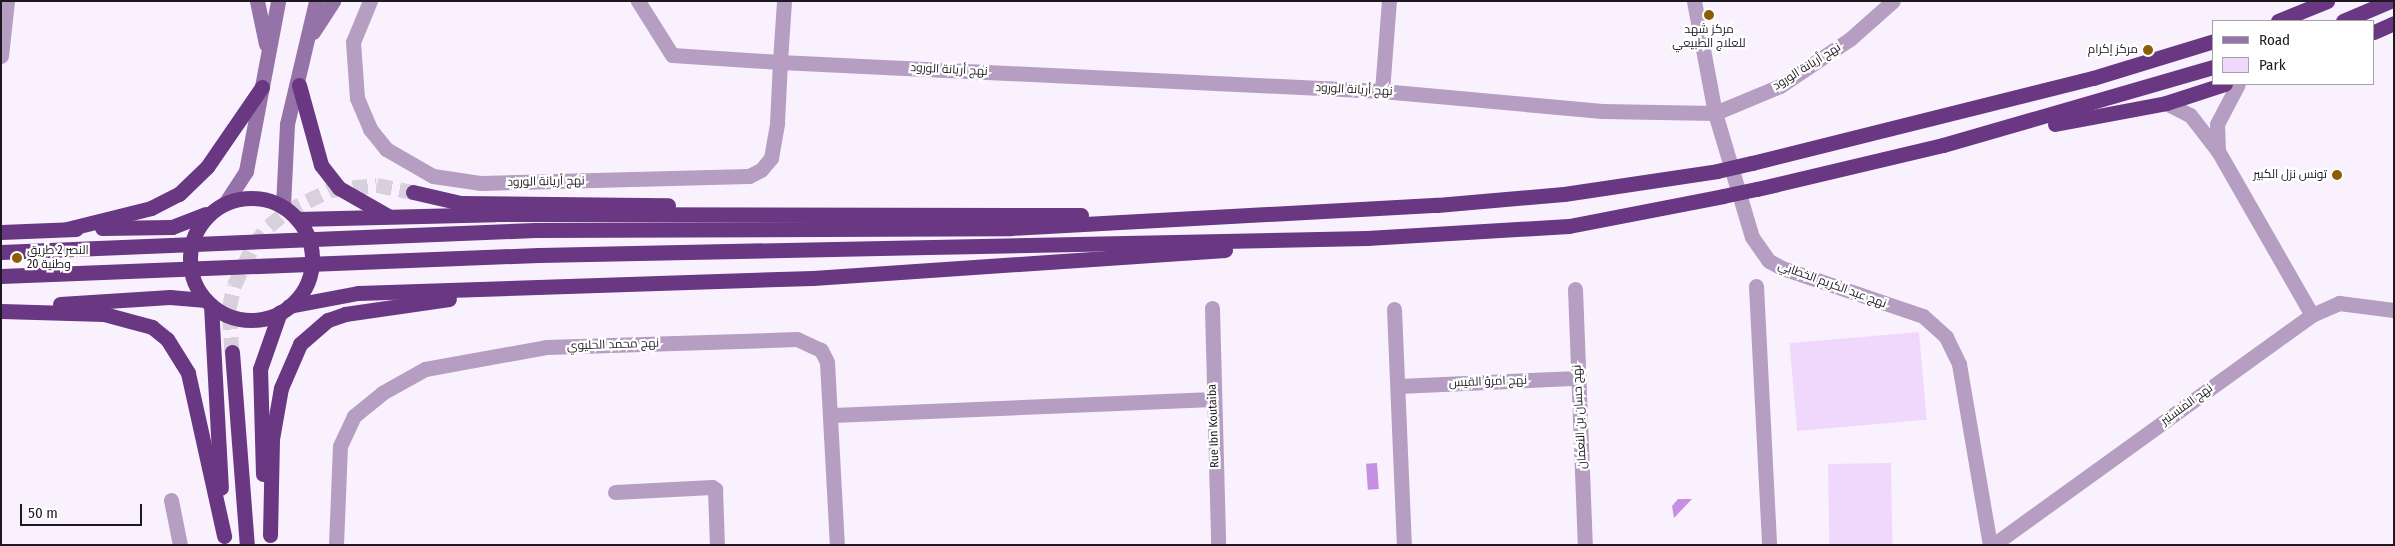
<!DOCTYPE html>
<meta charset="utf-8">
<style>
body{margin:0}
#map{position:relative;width:2395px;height:546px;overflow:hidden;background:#f9f2fe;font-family:"Fira Sans Condensed",Cairo,sans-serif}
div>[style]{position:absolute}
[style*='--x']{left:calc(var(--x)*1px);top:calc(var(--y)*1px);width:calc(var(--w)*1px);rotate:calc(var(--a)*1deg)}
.green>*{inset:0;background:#f0d8fd;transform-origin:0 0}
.water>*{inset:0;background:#c690e2;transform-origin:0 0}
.highway-tunnel>*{height:15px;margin-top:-7.5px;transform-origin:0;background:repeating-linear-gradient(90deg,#d8d1dd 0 15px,transparent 0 23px)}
.street>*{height:15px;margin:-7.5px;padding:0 7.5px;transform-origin:7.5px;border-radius:7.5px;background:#b59ec2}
.secondary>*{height:15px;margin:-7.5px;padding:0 7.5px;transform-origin:7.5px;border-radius:7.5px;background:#9573a8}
.highway>*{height:15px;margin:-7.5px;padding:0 7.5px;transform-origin:7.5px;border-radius:7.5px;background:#6a3783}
.highway>.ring{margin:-7.5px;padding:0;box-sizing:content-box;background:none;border:15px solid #6a3783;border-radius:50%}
.highway-bridge>*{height:15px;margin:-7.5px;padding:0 7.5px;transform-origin:7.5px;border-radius:7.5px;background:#6a3783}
.dots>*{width:14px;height:14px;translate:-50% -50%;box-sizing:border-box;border:2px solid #fff;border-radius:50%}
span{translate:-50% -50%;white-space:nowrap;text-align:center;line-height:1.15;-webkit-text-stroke:4.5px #fff;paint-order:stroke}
.poi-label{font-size:12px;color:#1d1920}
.right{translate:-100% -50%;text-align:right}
.left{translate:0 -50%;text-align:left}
.street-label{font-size:12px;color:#1d1920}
.frame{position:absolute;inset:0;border:2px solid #1d1920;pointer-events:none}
.legend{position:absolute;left:2212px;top:20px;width:162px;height:65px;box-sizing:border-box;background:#fff;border:1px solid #a5a3a6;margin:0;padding:6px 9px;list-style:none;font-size:15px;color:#1d1920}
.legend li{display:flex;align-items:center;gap:10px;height:25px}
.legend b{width:25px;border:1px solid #a5a3a6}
.scale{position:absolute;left:20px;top:504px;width:122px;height:22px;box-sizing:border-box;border:2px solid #1d1920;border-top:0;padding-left:6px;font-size:15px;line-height:18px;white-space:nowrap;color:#1d1920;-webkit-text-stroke:4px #fff;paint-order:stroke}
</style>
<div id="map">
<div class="green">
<i style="left:1919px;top:332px;width:88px;height:130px;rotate:85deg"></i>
<i style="left:1891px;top:463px;width:82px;height:63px;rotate:89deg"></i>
</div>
<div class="water">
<i style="left:1377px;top:463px;width:26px;height:11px;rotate:86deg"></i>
<i style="clip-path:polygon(1678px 499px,1692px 499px,1674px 518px,1672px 506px)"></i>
</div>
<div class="highway-tunnel">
<i style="--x:232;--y:352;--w:43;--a:-94"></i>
<i style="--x:229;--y:309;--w:24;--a:-78"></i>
<i style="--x:234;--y:286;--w:47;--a:-64.5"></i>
<i style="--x:254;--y:244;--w:23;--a:-50"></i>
<i style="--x:269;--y:226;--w:23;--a:-40"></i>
<i style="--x:287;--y:211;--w:48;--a:-26"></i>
<i style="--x:330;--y:190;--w:47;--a:-6.1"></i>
<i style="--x:377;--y:185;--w:37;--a:11"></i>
</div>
<div class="street">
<i style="--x:370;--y:1;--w:44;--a:112.5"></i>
<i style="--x:353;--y:42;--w:56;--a:85.9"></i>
<i style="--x:357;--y:98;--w:34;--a:67"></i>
<i style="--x:370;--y:129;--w:26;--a:51"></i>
<i style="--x:386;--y:149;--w:54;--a:29.9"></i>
<i style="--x:433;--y:176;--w:49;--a:8.3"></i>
<i style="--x:481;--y:183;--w:268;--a:-1.5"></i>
<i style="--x:749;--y:176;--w:13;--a:-27"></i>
<i style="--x:761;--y:170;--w:16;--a:-50"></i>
<i style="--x:771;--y:158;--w:36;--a:-80"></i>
<i style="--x:777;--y:123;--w:61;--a:-87.2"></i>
<i style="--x:780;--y:62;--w:108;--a:-176.3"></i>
<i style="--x:672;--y:55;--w:64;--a:-122.2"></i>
<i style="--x:784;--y:1;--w:61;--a:93.8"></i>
<i style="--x:780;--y:62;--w:603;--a:2.76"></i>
<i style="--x:1382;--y:91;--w:221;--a:5.2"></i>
<i style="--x:1602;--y:111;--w:113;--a:1"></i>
<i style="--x:1715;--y:113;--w:70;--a:-22.6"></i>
<i style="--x:1780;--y:86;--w:84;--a:-33.9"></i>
<i style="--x:1850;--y:39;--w:57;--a:-41.5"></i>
<i style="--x:1694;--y:1;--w:114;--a:79.4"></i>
<i style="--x:1715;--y:113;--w:129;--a:73.4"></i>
<i style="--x:1752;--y:237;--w:29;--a:55"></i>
<i style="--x:1769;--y:261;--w:15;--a:28"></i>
<i style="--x:1782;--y:268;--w:149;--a:18.8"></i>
<i style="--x:1923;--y:316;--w:31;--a:42"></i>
<i style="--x:1946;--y:337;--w:30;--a:64"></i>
<i style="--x:1959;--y:364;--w:184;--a:80.3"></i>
<i style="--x:1;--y:56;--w:55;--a:-83.8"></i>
<i style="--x:1382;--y:91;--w:90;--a:-85.6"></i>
<i style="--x:2166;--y:103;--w:27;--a:27"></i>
<i style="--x:2190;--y:115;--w:46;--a:52.1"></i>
<i style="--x:2218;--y:151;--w:189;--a:60.2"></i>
<i style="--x:2218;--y:151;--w:27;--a:-92"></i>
<i style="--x:2217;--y:124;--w:45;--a:-62.3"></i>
<i style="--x:1756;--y:286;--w:259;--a:87.1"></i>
<i style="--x:1575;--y:289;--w:256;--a:87.8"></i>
<i style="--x:1212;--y:308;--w:237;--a:88.5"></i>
<i style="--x:1394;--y:309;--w:236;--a:87.6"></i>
<i style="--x:1399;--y:386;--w:179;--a:-2.6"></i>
<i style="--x:833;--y:415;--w:380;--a:-2.4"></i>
<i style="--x:615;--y:492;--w:97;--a:-3"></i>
<i style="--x:712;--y:487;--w:4;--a:34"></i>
<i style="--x:715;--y:489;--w:56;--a:88"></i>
<i style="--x:171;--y:500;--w:46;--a:78.7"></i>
<i style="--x:336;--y:545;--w:99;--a:-87.7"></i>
<i style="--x:340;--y:446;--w:33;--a:-65"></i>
<i style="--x:354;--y:416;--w:36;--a:-39"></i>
<i style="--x:382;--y:393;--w:49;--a:-29.2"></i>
<i style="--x:425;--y:369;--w:123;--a:-10.3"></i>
<i style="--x:546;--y:347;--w:251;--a:-1.8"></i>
<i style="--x:797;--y:339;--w:26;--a:25"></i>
<i style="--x:821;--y:350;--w:13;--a:63"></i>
<i style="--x:827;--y:362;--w:183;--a:86.9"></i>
<i style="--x:1993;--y:545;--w:393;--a:-35.8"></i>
<i style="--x:2312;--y:315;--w:30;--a:-24"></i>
<i style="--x:2339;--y:303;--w:55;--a:7.3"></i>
</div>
<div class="secondary">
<i style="--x:257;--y:1;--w:44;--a:78.2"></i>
<i style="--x:313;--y:32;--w:37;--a:-57"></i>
<i style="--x:226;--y:202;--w:37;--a:-57"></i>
<i style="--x:246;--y:171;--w:173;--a:-79.3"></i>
<i style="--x:283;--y:206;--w:82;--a:-87.2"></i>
<i style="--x:287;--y:124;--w:126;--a:-76.7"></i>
</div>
<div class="highway">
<i style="--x:2278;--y:21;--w:53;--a:-22.2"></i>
<i style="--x:2343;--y:21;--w:51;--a:-23.1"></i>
<i style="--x:2374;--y:32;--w:22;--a:-24"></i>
<i style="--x:299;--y:85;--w:83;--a:74.6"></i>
<i style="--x:321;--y:165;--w:29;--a:52"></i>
<i style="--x:339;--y:188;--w:56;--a:29.7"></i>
<i style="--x:2055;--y:124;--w:113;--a:-10.7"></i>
<i style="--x:2166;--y:103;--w:62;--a:-17.9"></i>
<i style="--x:1752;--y:163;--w:351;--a:-14"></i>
<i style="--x:2093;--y:78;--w:127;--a:-17"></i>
<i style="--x:1757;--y:189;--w:191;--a:-13.3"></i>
<i style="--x:1943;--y:145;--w:282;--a:-16.1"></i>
<i style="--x:413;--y:192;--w:49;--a:12.9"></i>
<i style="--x:461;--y:203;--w:207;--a:0.6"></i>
<i class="ring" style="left:190px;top:198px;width:107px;height:107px"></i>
<i style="--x:297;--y:219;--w:198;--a:-1.4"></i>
<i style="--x:495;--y:214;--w:586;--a:0.1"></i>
<i style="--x:102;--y:228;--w:70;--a:-0.8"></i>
<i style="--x:172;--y:227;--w:36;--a:-21"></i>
<i style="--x:67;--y:229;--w:87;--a:-14"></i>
<i style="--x:151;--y:208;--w:31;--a:-27"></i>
<i style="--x:179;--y:194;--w:39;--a:-44"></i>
<i style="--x:207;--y:167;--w:97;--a:-55.5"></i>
<i style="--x:535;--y:230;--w:475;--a:-0.2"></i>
<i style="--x:1010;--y:228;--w:428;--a:-3.1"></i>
<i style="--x:1437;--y:205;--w:127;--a:-5"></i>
<i style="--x:1564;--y:194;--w:155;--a:-8.5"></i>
<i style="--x:1;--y:232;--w:75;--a:-2.3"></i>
<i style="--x:539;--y:255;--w:828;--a:-1.18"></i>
<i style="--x:1367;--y:238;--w:202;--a:-3.4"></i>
<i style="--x:1569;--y:226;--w:157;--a:-11"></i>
<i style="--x:60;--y:304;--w:110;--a:-3.6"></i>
<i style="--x:170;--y:297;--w:36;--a:5"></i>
<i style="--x:211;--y:305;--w:183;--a:86.9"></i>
<i style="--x:289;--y:306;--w:70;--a:-10.7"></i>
<i style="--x:358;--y:293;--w:455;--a:-1.9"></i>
<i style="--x:813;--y:278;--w:413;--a:-3.9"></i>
<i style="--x:1;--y:311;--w:103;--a:1.7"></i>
<i style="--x:104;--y:314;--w:50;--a:15.2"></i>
<i style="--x:152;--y:327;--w:19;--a:39"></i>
<i style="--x:167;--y:339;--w:40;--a:58"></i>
<i style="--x:188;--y:373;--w:167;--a:77.5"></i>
<i style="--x:232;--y:352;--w:194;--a:85.6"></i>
<i style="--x:263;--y:474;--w:105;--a:-91.6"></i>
<i style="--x:260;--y:369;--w:60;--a:-70.7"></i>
<i style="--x:270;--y:535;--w:96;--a:-88.8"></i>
<i style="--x:272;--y:439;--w:52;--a:-80"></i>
<i style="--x:281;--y:388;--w:48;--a:-66.6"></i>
<i style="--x:300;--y:344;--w:37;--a:-41"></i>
<i style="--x:328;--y:320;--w:18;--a:-19"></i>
<i style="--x:345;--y:314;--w:105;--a:-8.2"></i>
</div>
<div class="highway-bridge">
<i style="--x:1717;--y:171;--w:36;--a:-13"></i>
<i style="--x:1723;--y:196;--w:35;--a:-12"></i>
<i style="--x:1;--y:252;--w:534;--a:-2.36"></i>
<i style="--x:1;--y:276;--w:538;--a:-2.24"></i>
</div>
<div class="dots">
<i style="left:1709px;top:15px;background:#8d5d05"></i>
<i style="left:2148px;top:50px;background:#8d5d05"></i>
<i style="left:2337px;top:175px;background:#8d5d05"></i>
<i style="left:17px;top:258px;background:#8d5d05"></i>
</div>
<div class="poi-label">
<span style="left:1709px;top:37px">مركز شهد<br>للعلاج الطبيعي</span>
<span class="right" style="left:2138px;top:50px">مركز إكرام</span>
<span class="right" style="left:2327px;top:175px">تونس نزل الكبير</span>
<span class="left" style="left:27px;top:258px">النصر 2 طريق<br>وطنية 20</span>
</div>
<div class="street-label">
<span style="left:1807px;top:67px;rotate:-32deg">نهج أريانة الورود</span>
<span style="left:949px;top:70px;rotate:3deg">نهج أريانة الورود</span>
<span style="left:1354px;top:90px;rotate:3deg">نهج أريانة الورود</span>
<span style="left:546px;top:182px;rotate:-1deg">نهج أريانة الورود</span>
<span style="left:1832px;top:285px;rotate:20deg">نهج عبد الكريم الخطابي</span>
<span style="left:613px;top:345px;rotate:-2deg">نهج محمد الحليوي</span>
<span style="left:1488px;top:382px;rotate:-2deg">نهج امرؤ القيس</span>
<span style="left:2187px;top:405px;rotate:-36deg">نهج المنستير</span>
<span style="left:1580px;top:417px;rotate:-93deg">نهج حسان بن النعمان</span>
<span style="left:1214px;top:426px;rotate:-92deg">Rue Ibn Koutaiba</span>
</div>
<div class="frame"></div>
<ul class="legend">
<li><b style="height:6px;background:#9573a8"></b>Road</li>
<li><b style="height:14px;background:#f0d8fd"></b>Park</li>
</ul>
<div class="scale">50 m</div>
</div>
